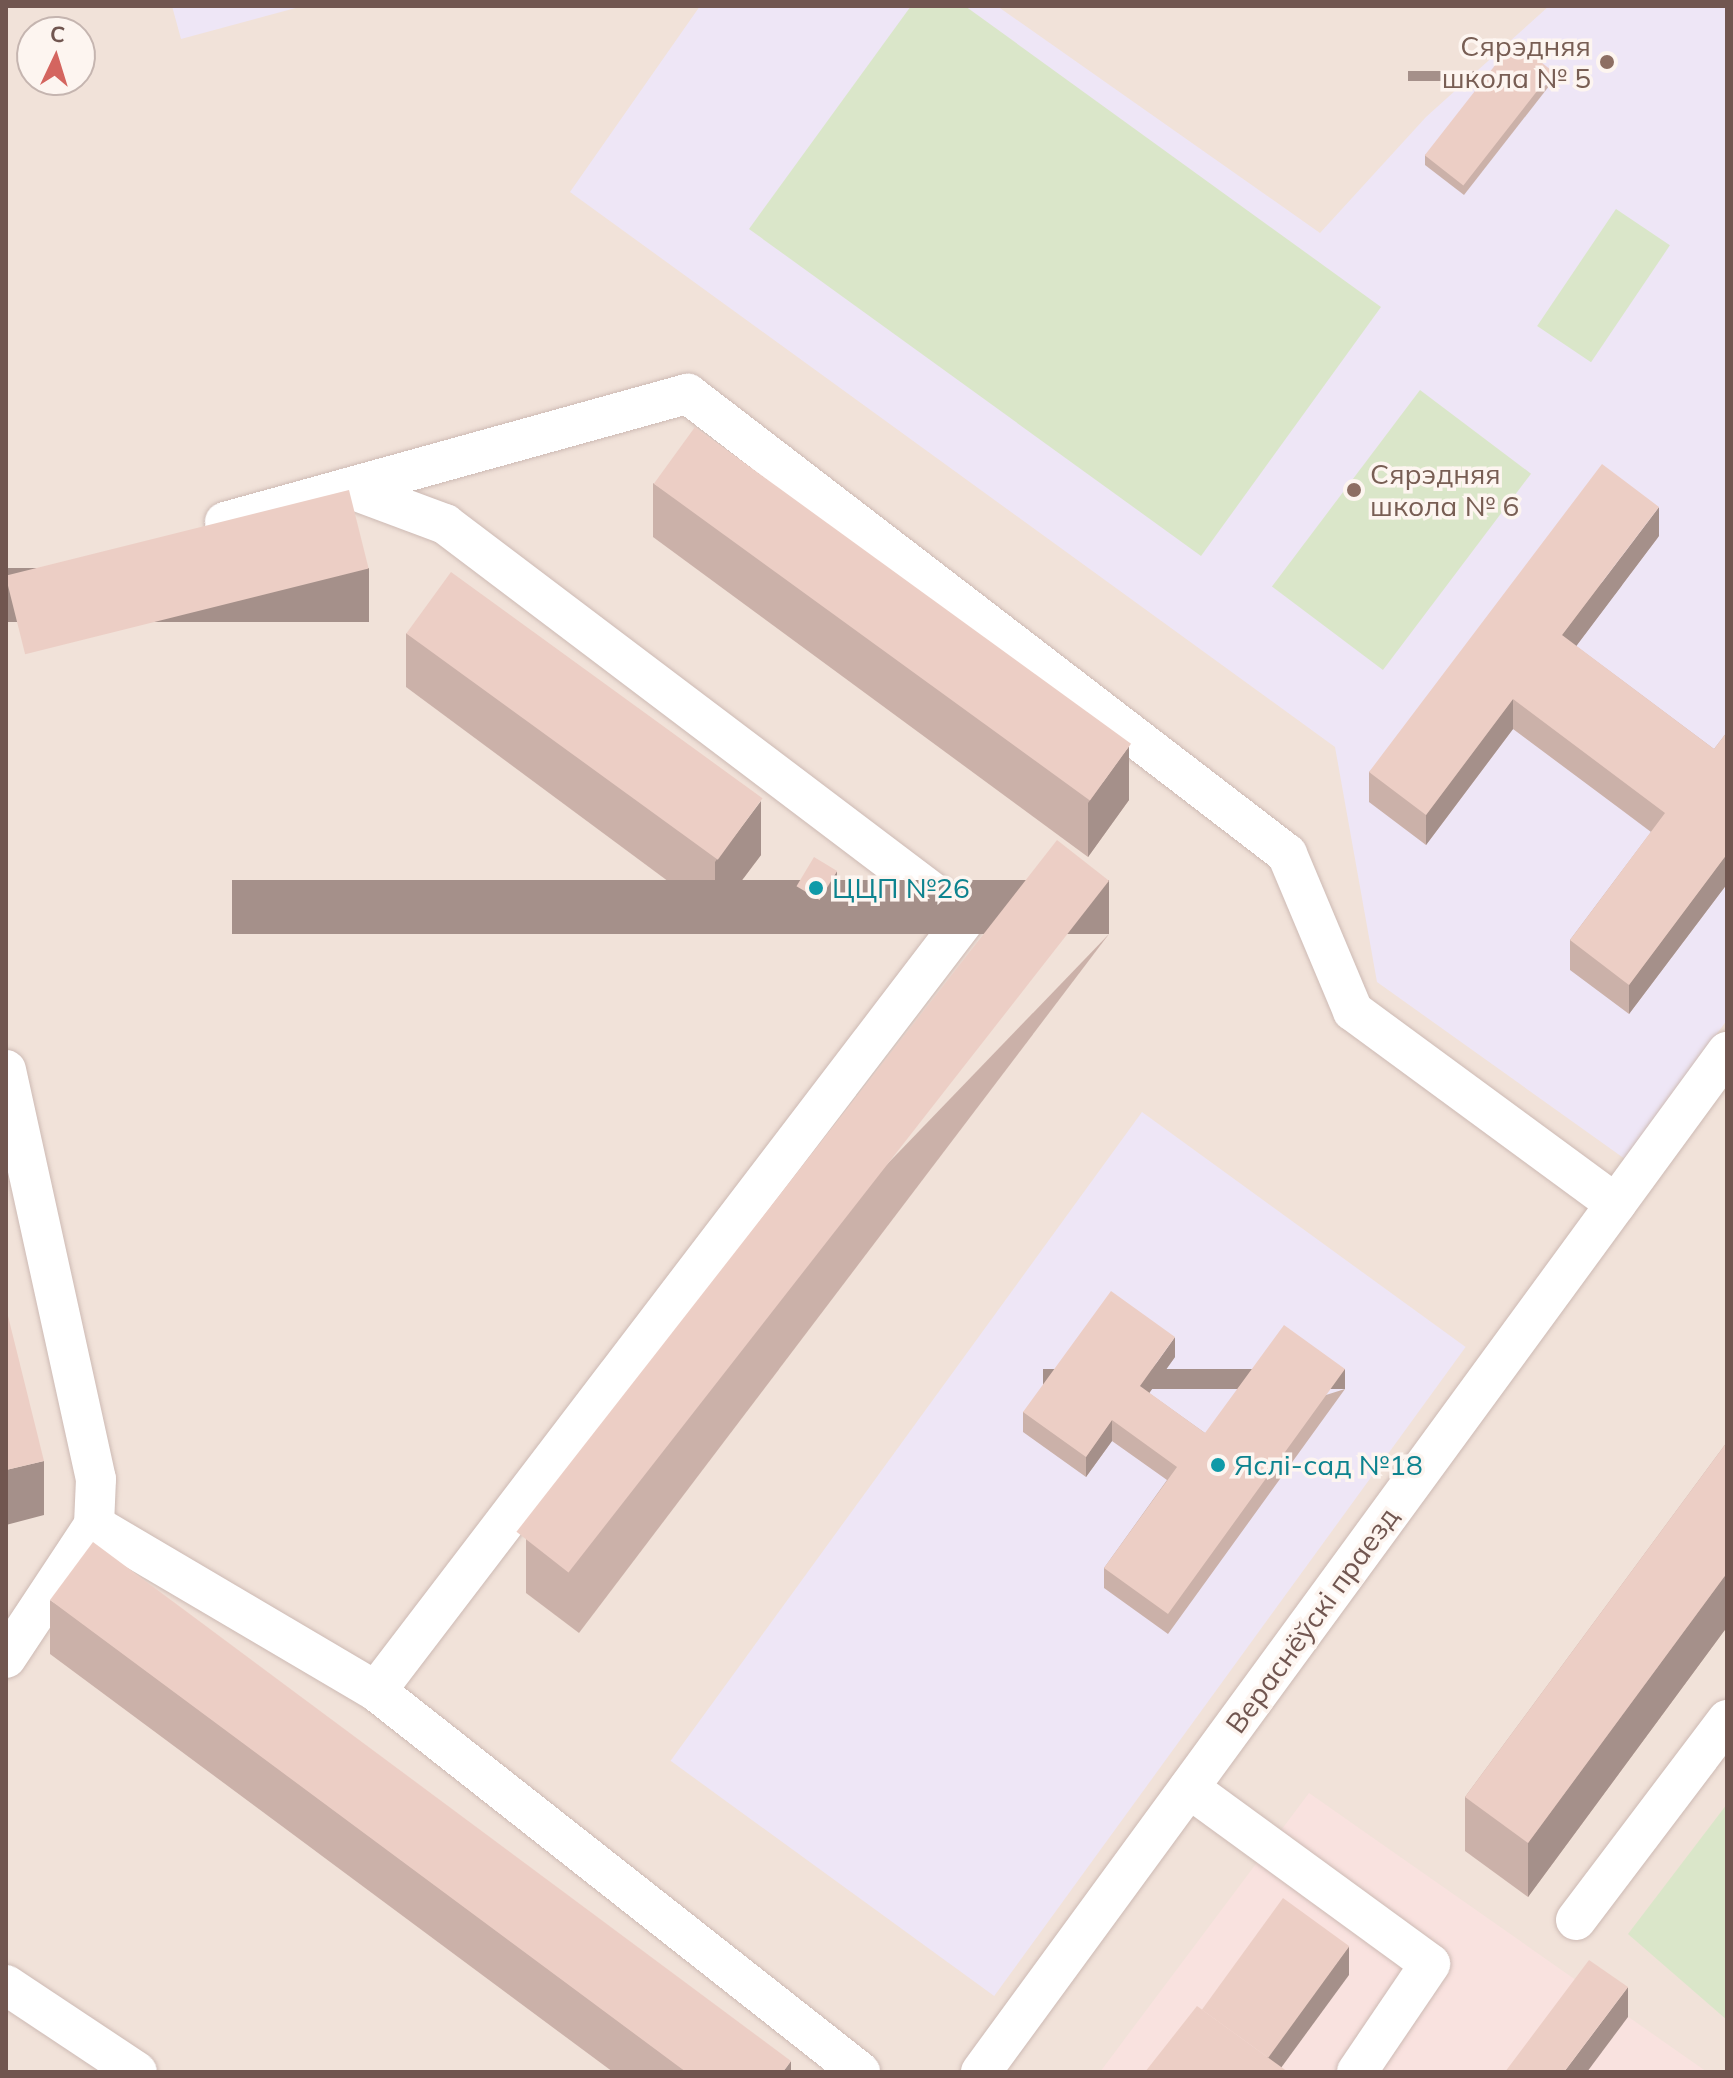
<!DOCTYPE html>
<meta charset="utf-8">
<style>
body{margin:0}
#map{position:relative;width:1733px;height:2078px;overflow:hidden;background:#faf1ea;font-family:Mulish,sans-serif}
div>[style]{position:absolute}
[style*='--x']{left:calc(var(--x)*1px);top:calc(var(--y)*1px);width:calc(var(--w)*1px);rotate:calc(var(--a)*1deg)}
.residential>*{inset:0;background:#f1e2d9}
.commercial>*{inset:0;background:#f9e2df}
.education>*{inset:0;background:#eee6f6;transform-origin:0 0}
.green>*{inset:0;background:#dae6c9;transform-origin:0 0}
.roads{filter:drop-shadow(0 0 2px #cdbab4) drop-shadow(0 0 2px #cdbab4)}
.minor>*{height:40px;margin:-20px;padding:0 20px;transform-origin:20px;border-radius:20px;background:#fff}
.wall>*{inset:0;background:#cbb1a9}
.shaded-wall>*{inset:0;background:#a5908a;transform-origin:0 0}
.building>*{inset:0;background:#eccec5;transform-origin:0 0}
.dots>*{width:22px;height:22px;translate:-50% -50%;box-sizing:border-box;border:4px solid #fdf5f0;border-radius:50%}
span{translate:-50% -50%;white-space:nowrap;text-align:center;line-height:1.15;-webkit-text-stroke:7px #fdf5f0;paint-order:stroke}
.education-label{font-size:28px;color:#785e54}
.right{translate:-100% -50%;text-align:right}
.left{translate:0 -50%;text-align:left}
.culture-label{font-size:28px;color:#0d838f}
.street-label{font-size:28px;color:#715650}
.frame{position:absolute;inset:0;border:8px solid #715650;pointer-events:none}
.north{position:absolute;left:16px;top:16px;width:80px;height:80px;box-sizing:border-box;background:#fdf5f0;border:2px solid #c5b5b0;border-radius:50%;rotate:4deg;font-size:22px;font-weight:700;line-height:32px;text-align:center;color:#715650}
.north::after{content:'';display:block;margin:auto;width:28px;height:36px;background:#d4655f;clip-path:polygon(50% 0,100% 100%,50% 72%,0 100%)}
</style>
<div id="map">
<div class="residential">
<i style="clip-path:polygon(evenodd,6px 6px,1727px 6px,1727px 2072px,6px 2072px,6px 6px,32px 32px,80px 32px,80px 80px,32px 80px,32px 32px)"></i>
</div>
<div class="commercial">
<i style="clip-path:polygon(1309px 1793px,1707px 2072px,1100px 2072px)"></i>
</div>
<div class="education">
<i style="clip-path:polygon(172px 6px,303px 6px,181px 39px)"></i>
<i style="clip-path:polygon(700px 6px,997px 6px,1320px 233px,1426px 117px,1549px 6px,1727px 6px,1727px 1020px,1625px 1159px,1377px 982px,1335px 747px,570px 192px)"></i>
<i style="left:1142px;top:1112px;width:400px;height:802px;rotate:36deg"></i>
</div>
<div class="green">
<i style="clip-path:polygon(911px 6px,965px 6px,1381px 307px,1201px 556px,749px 229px)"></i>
<i style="left:1616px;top:209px;width:65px;height:141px;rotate:34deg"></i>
<i style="left:1420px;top:390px;width:139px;height:246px;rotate:37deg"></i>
<i style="clip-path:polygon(1727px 1804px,1727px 2020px,1628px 1934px)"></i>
</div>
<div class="roads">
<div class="minor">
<i style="--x:225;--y:522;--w:480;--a:-15.5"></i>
<i style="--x:688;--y:394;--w:755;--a:37.52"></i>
<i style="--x:1287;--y:854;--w:170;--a:67.2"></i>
<i style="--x:1353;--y:1011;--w:326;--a:36.3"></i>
<i style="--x:6;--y:1070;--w:419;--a:77.6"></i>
<i style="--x:96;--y:1479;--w:46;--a:92.5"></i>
<i style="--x:6;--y:1658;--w:159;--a:-56.5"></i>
<i style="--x:94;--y:1525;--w:327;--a:30.5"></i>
<i style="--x:376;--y:1691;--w:972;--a:-52.65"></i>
<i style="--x:966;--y:918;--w:653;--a:-142.9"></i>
<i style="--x:445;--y:524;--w:103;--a:-159.6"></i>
<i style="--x:376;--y:1691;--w:616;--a:38.21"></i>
<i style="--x:1189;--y:1788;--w:298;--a:36.1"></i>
<i style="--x:1430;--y:1964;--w:130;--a:124.1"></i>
<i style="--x:1576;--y:1920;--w:251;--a:-52.9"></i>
<i style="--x:6;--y:1985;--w:157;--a:33.6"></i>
<i style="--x:981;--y:2072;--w:1264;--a:-53.82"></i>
</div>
</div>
<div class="wall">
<i style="clip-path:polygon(1553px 81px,1464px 195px,1425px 165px,1425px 155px)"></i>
<i style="clip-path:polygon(653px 483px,1129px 800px,1088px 857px,653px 537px)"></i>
<i style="clip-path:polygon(1659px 536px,1576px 646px,1714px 749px,1727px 732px,1727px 884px,1629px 1014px,1570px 970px,1570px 940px,1651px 832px,1513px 729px,1426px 845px,1369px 802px,1369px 772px)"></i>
<i style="clip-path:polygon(406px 633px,761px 855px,715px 916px,406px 687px)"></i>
<i style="clip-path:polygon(837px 881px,817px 910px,795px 895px,795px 885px)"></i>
<i style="clip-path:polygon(1109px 934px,579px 1633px,526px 1593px,526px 1539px)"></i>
<i style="clip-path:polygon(1175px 1357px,1149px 1393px,1205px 1433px,1345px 1389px,1168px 1634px,1104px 1588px,1104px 1568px,1167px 1480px,1112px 1441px,1086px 1477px,1023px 1432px,1023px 1412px)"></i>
<i style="clip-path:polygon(1727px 1442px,1727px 1627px,1528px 1897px,1465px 1851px,1465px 1797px)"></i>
<i style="clip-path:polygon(50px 1600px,791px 2072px,613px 2072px,50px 1654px)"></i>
</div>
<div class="shaded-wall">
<i style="left:1553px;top:71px;width:10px;height:145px;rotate:90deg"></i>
<i style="clip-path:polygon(1659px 507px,1659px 536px,1562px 665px,1562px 635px)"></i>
<i style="left:369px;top:568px;width:54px;height:374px;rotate:90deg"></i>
<i style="clip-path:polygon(1513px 699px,1513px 729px,1426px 845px,1426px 815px)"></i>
<i style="clip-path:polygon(1129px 746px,1129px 800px,1088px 857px,1088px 803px)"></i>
<i style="clip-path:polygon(761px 801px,761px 855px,715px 916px,715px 862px)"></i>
<i style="clip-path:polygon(1727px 854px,1727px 884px,1629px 1014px,1629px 985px)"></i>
<i style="clip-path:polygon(837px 871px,837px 881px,817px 910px,817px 900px)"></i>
<i style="left:1109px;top:880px;width:54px;height:877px;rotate:90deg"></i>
<i style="clip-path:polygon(1175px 1337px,1175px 1357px,1140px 1406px,1140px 1386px)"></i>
<i style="left:1345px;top:1369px;width:20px;height:302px;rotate:90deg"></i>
<i style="clip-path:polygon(1112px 1420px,1112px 1441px,1086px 1477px,1086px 1457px)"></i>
<i style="clip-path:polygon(44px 1461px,44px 1515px,6px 1525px,6px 1470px)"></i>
<i style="clip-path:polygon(1727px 1573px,1727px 1627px,1528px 1897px,1528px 1843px)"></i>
<i style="clip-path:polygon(1349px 1946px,1349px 1975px,1278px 2072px,1263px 2062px)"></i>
<i style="clip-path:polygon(1628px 1987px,1628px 2017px,1587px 2072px,1564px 2072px)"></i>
<i style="clip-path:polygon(791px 2061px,791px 2072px,783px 2072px)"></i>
</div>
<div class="building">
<i style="left:1514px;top:41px;width:49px;height:145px;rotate:38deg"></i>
<i style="left:695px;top:427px;width:539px;height:70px;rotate:36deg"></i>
<i style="clip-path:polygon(1602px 464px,1659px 507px,1562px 635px,1714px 749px,1727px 732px,1727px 854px,1629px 985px,1570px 940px,1665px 813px,1513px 699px,1426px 815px,1369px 772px)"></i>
<i style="left:349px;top:490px;width:81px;height:354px;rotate:76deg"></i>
<i style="left:451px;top:572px;width:385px;height:76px;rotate:36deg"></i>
<i style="left:1057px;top:840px;width:66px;height:878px;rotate:38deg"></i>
<i style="left:814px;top:857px;width:27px;height:34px;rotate:31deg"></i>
<i style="clip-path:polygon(1111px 1291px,1175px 1337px,1140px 1386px,1205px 1433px,1284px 1325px,1345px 1369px,1168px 1614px,1104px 1568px,1177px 1467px,1112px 1420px,1086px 1457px,1023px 1412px)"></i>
<i style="clip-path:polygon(6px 1308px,44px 1461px,6px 1470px)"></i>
<i style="clip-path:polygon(1727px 1442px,1727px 1573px,1528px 1843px,1465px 1797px)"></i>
<i style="clip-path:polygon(93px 1542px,791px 2061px,783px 2072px,686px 2072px,50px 1600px)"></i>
<i style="left:1283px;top:1898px;width:82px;height:138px;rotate:36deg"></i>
<i style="clip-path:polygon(1589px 1960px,1628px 1987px,1564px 2072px,1505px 2072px)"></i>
<i style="clip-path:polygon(1197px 2006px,1288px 2072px,1145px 2072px)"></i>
</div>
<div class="dots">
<i style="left:1607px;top:62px;background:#8d6e63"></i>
<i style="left:1354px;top:490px;background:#8d6e63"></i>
<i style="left:816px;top:888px;background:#0f9aa8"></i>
<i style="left:1218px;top:1465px;background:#0f9aa8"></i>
</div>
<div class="education-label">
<span class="right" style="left:1591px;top:62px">Сярэдняя<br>школа № 5</span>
<span class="left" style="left:1370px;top:490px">Сярэдняя<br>школа № 6</span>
</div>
<div class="culture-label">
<span class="left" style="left:832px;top:888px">ЦЦП №26</span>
<span class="left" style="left:1234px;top:1465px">Яслі-сад №18</span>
</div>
<div class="street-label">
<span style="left:1312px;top:1620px;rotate:-54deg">Вераснёўскі праезд</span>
</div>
<div class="frame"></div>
<div class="north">С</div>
</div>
